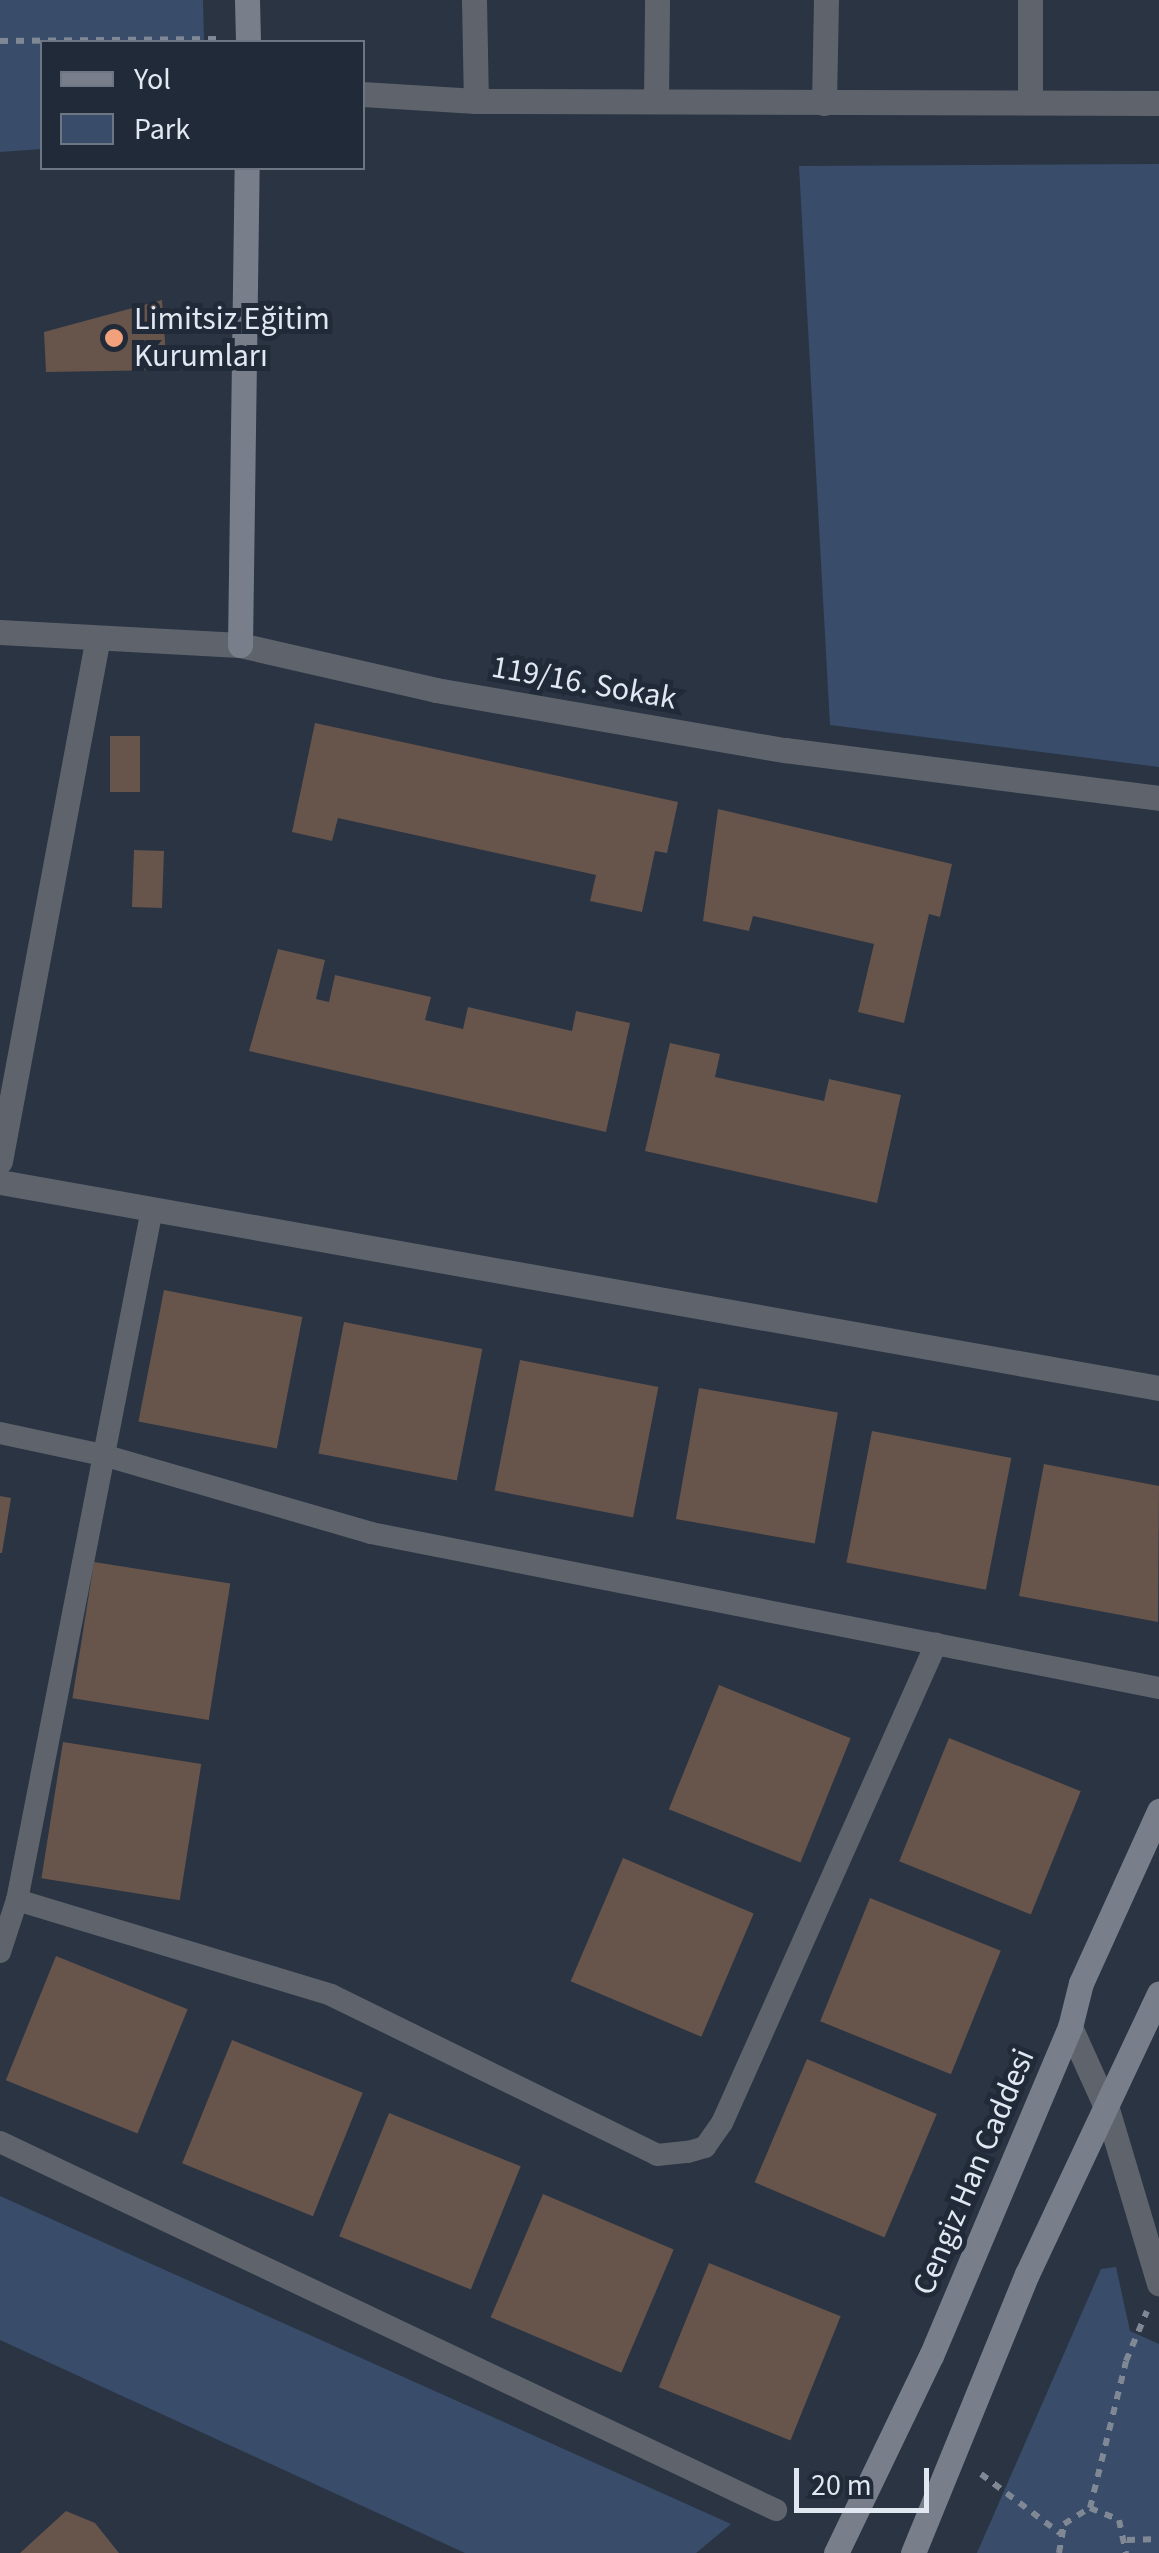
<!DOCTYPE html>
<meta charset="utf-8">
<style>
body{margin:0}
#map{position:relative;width:1159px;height:2553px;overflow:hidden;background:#2a3443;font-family:"Source Sans 3",sans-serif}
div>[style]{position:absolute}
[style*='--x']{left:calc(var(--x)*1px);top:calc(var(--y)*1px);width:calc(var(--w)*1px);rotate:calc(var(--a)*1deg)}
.green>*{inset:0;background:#394d6b}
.building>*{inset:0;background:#67544b;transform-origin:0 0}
.path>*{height:6px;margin-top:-3px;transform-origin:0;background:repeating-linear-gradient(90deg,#7f8894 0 8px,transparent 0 16px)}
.lane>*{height:22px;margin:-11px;padding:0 11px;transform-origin:11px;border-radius:11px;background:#5f646c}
.street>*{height:25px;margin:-12.5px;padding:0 12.5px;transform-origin:12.5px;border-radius:12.5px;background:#5f646c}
.secondary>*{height:25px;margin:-12.5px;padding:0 12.5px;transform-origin:12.5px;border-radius:12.5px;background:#787f8b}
.dots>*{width:28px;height:28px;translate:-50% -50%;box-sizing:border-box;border:5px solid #202a38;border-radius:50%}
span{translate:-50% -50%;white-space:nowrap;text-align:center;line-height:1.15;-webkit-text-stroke:10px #202a38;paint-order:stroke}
.poi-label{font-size:32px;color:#e1e8f1}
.left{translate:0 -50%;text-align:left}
.street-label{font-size:32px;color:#e1e8f1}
.legend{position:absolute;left:40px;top:40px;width:325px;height:130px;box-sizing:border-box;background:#202a38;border:2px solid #6d7682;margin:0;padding:12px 18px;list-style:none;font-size:30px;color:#e1e8f1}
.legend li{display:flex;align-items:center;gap:20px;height:50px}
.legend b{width:50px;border:2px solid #6d7682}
.scale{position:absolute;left:794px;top:2468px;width:135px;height:45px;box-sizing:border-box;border:5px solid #e1e8f1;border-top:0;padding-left:12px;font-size:30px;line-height:35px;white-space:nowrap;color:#e1e8f1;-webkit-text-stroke:8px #202a38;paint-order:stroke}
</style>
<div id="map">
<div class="green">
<i style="clip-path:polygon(0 0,203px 0,204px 42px,42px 42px,42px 149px,0 152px)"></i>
<i style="clip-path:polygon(1159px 164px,1159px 767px,830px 725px,799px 166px)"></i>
<i style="clip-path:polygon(0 2196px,731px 2524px,696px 2553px,465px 2553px,0 2340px)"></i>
<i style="clip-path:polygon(1116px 2267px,1130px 2331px,1159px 2344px,1159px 2553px,977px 2553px,1101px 2269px)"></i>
</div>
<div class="building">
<i style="clip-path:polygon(162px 300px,167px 370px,46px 372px,44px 332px)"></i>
<i style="clip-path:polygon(315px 723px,678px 802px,667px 853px,655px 851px,642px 912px,590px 901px,596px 875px,338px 818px,332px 841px,292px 832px)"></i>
<i style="left:110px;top:736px;width:30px;height:56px"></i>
<i style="clip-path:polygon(718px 809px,952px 864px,940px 917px,929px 914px,904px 1023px,858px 1012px,874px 944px,753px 916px,749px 931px,703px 921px)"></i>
<i style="left:134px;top:850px;width:30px;height:57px;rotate:2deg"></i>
<i style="clip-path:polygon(278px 949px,325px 960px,316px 999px,329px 1002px,335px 975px,431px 997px,425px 1020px,463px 1029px,468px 1007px,572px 1031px,576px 1011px,630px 1023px,606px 1132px,249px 1051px)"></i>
<i style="clip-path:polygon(670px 1043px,720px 1054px,715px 1077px,824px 1101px,829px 1079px,901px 1095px,877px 1203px,645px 1151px)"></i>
<i style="left:164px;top:1290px;width:141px;height:134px;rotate:11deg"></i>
<i style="left:344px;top:1322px;width:141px;height:134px;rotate:11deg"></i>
<i style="left:520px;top:1360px;width:141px;height:133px;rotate:11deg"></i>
<i style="left:699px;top:1388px;width:141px;height:133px;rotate:10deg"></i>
<i style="left:872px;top:1431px;width:142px;height:134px;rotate:11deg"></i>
<i style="clip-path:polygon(1044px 1464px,1159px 1486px,1158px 1622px,1019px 1596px)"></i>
<i style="clip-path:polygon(0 1496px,11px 1498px,2px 1553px,0 1553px)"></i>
<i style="left:94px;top:1562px;width:138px;height:138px;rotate:9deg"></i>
<i style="left:719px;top:1685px;width:142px;height:134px;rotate:22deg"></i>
<i style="left:949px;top:1738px;width:142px;height:133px;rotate:22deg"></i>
<i style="left:63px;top:1742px;width:140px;height:138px;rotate:9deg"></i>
<i style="left:623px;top:1858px;width:142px;height:134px;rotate:23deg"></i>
<i style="left:870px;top:1898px;width:141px;height:133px;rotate:22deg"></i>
<i style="left:56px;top:1956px;width:142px;height:134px;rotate:22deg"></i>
<i style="left:232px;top:2040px;width:141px;height:133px;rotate:22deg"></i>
<i style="left:807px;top:2059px;width:141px;height:134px;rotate:23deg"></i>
<i style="left:389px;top:2113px;width:142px;height:133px;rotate:22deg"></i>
<i style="left:543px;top:2194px;width:142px;height:134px;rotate:23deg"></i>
<i style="left:709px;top:2263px;width:142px;height:134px;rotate:22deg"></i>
<i style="clip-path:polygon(66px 2511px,95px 2523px,119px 2553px,20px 2553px)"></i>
</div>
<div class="path">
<i style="--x:0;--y:41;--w:217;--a:-0.5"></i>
<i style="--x:981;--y:2474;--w:99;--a:36.8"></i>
<i style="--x:1090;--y:2508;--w:151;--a:-76.2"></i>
<i style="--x:1126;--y:2361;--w:54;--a:-67.2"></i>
<i style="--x:1127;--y:2540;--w:32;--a:-2"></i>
<i style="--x:1059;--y:2553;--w:29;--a:-80"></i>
<i style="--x:1064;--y:2524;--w:31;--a:-32"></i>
<i style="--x:1090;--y:2508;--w:31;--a:22"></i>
<i style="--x:1119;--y:2520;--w:34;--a:78"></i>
</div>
<div class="lane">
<i style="--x:152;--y:1209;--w:704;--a:101.05"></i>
<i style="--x:17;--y:1900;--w:328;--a:16.8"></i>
<i style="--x:331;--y:1995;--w:363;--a:26.1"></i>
<i style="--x:657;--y:2155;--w:31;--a:-6"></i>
<i style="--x:688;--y:2152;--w:18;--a:-16"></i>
<i style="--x:705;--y:2147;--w:29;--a:-55"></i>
<i style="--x:722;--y:2123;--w:525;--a:-65.93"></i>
<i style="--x:0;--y:1433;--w:105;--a:12.1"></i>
<i style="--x:103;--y:1455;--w:279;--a:16.2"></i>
<i style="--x:371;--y:1533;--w:803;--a:11.13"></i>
<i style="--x:0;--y:1952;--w:55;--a:-71.9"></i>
<i style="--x:0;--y:2142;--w:859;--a:25.37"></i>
</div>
<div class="street">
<i style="--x:474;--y:0;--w:101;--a:88.9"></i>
<i style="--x:1030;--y:0;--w:101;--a:90"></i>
<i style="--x:362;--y:94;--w:114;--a:3.5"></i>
<i style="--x:476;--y:101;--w:683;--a:0.17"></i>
<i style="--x:656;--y:100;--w:100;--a:-89.4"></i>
<i style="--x:824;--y:103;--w:103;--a:-88.9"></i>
<i style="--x:0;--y:632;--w:240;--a:3.1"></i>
<i style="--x:240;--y:645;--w:201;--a:12.9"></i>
<i style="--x:436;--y:690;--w:354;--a:9.8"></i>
<i style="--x:785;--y:750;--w:377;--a:7.3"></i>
<i style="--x:0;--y:1161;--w:528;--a:-79.41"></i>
<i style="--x:0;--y:1182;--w:1177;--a:10.08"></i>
<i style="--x:1070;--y:2027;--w:90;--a:65.7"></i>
<i style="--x:1107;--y:2109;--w:182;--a:73.4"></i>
</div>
<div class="secondary">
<i style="--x:247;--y:0;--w:42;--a:88.6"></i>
<i style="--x:240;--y:645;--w:477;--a:-89.2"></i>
<i style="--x:836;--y:2553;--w:219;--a:-64.3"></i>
<i style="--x:931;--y:2356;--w:357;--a:-67.1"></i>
<i style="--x:1070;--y:2027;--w:45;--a:-76"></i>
<i style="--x:1081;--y:1983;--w:189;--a:-65.6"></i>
<i style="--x:913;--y:2553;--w:301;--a:-67.8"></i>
<i style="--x:1027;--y:2274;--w:310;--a:-64.8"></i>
</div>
<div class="dots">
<i style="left:114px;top:338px;background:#f1a17b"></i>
</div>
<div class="poi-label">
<span class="left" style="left:134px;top:338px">Limitsiz Eğitim<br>Kurumları</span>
</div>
<div class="street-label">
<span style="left:584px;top:683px;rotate:10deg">119/16. Sokak</span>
<span style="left:974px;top:2172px;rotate:-67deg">Cengiz Han Caddesi</span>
</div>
<ul class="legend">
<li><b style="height:12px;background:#787f8b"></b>Yol</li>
<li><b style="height:28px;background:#394d6b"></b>Park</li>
</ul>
<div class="scale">20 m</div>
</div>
